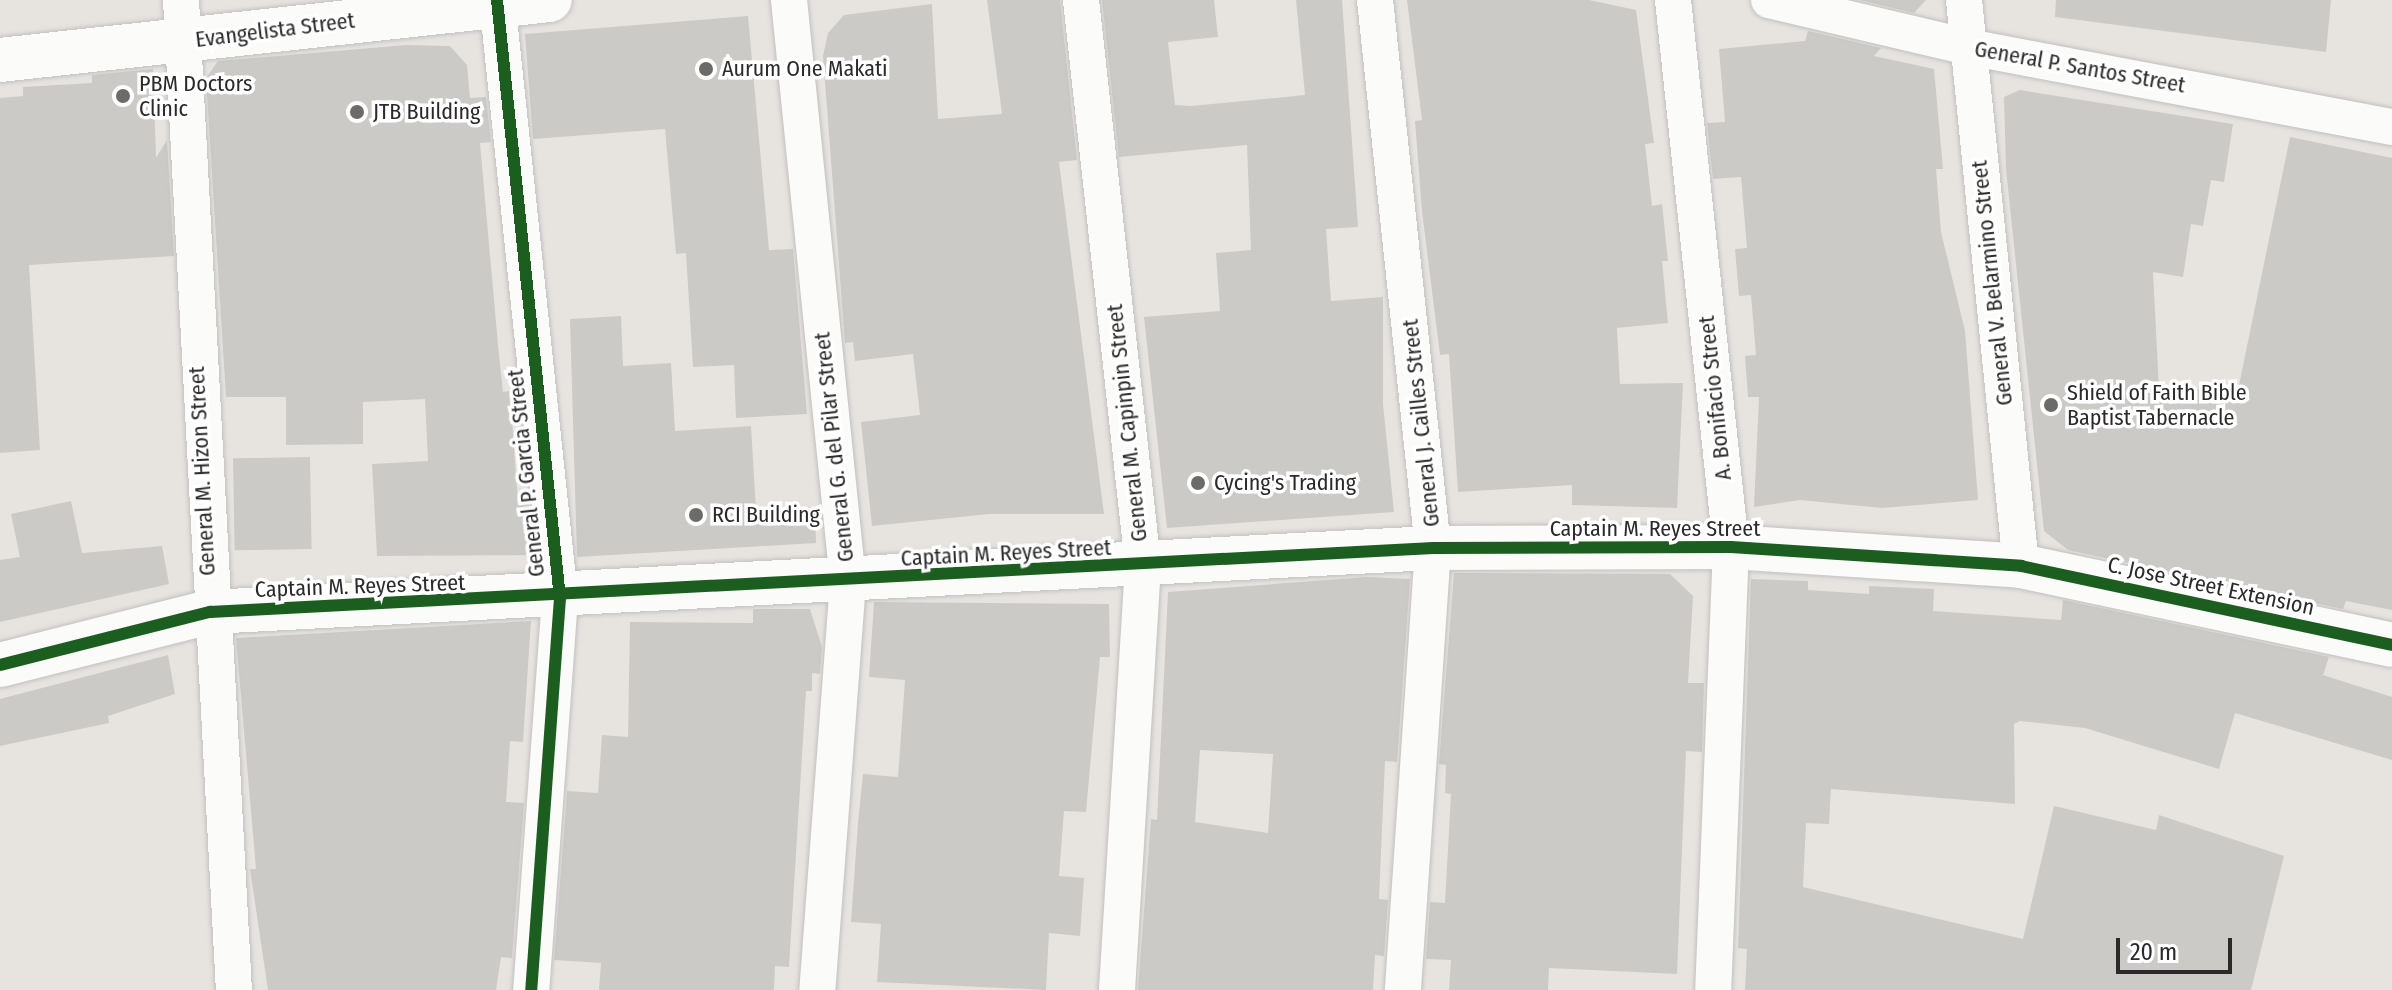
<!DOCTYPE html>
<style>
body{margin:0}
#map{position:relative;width:2392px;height:990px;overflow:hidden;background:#e7e4e0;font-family:"Fira Sans Condensed",sans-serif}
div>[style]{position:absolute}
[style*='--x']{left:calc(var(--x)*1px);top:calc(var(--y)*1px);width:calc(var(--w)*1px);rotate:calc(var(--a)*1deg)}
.building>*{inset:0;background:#cccac7;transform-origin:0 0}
.roads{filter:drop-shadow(0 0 2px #c2c0c0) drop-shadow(0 0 2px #c2c0c0)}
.street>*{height:36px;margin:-18px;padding:0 18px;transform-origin:18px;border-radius:18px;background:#fbfbfa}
.secondary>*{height:44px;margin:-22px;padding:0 22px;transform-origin:22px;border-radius:22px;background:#fbfbfa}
.cycleway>*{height:12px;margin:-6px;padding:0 6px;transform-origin:6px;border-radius:6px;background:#1b5e20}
.dots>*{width:22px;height:22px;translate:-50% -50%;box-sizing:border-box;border:4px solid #fff;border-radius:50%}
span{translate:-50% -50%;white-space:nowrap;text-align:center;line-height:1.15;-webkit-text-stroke:7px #fff;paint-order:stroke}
.street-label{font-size:22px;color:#2a2a2a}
.poi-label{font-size:22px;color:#2a2a2a}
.left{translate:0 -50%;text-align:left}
.scale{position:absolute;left:2116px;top:938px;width:116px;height:36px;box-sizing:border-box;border:4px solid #2a2a2a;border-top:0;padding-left:10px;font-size:24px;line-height:28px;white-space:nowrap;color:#2a2a2a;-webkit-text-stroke:6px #fff;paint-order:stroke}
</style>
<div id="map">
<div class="building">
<i style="clip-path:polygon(987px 0,1060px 0,1077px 160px,1059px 162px,1104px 514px,989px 514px,872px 526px,861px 422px,920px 415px,913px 354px,855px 361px,853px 342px,845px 343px,823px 56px,828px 33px,844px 15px,932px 4px,938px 119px,1002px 114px)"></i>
<i style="clip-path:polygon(1102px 0,1214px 0,1218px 37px,1168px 42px,1175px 105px,1191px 106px,1305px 95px,1296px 0,1342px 0,1358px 227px,1326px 229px,1331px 301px,1383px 297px,1383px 404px,1394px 512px,1167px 528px,1144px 317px,1220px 311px,1216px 253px,1251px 250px,1247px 145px,1119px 157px)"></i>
<i style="clip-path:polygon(1407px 0,1589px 0,1636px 10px,1654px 143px,1645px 144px,1652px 206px,1662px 204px,1668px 261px,1662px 261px,1668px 323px,1617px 328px,1620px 384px,1683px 383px,1677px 508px,1572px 505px,1572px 485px,1458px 492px,1449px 354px,1440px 355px,1422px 211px,1415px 121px,1422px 120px)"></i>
<i style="clip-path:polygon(1860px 0,1926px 0,1914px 13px)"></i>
<i style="clip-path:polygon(2056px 0,2331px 0,2326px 52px,2055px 17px)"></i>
<i style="clip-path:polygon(748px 16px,769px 250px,793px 249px,807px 414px,736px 418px,734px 365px,693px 367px,686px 253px,676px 254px,665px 129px,533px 139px,525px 34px)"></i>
<i style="clip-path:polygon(1808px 31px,1881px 48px,1874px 56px,1934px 69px,1943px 169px,1936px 169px,1941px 232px,1965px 331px,1978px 500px,1882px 508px,1800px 500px,1754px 507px,1759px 397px,1748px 397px,1745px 356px,1756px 355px,1751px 295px,1739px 296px,1735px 249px,1747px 248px,1741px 177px,1713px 179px,1707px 123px,1725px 122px,1719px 49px,1805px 41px)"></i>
<i style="clip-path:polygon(406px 45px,450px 46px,467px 65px,470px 98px,486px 97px,491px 142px,480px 143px,498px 345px,503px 392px,510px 391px,518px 503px,529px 502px,534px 555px,377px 556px,372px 464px,428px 461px,425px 399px,363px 402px,363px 444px,286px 445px,286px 397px,226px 397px,206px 78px,218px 61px)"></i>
<i style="clip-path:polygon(153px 69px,156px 158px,167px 140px,174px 256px,29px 265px,40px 450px,0 453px,0 98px,23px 96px,23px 87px,92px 83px,92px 75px)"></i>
<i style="clip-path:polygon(2020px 90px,2233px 124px,2224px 182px,2211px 180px,2203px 226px,2191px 224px,2183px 277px,2153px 272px,2159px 389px,2238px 390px,2290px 137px,2392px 158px,2392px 610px,2346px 601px,2343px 609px,2068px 550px,2044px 531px,2006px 169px,2004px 97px)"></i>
<i style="clip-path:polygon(621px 316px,623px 366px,671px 363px,675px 431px,751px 426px,756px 510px,815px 507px,816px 543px,577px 557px,570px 319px)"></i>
<i style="left:310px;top:457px;width:92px;height:77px;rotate:89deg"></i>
<i style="clip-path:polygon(71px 501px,82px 553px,162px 546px,169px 584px,0 622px,0 560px,20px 557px,11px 514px)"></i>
<i style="clip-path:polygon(1454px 573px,1670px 574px,1693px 596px,1688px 683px,1704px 683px,1702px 752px,1686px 751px,1677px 974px,1549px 968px,1548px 990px,1449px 990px,1451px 960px,1426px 959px,1430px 902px,1445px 903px,1451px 794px,1445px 793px,1446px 765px,1439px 764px)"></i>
<i style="clip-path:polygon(evenodd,1367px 577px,1410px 579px,1397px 762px,1385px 761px,1379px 899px,1388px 900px,1384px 956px,1375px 955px,1373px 990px,1138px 990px,1151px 819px,1157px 820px,1168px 592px,1367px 577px,1200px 750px,1273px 754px,1268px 833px,1195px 822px,1200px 750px)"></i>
<i style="clip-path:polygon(1751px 579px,1808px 581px,1808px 590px,1869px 594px,1869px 586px,1934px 589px,1933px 611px,2061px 620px,2063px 600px,2329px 657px,2323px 675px,2392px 697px,2392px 760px,2235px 713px,2219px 769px,2085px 728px,2020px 721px,2014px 724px,2015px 804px,1831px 789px,1829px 824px,1806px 823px,1803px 887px,2023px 939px,2054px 806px,2156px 830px,2159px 815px,2284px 856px,2251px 990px,1745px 990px,1747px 949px,1738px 948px)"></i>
<i style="clip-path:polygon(874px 602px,1109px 604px,1110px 657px,1100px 657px,1086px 812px,1064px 811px,1059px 876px,1084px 878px,1080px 936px,1049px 933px,1046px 990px,877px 982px,881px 924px,851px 922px,858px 823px,863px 774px,898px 777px,905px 680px,869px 677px)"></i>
<i style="clip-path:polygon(753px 609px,810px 609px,822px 647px,820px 674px,812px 673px,812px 691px,806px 691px,789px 967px,775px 966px,774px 990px,599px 990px,601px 963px,554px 960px,566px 806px,567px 791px,598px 793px,602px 735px,628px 737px,630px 622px,753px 623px)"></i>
<i style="clip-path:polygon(531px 621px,523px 742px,510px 741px,506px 802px,524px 803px,512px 958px,501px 957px,496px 990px,268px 990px,250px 869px,256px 869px,236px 638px)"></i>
<i style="clip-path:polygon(168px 655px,175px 694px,108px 716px,109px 723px,0 746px,0 699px)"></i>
</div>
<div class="roads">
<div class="street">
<i style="--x:181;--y:0;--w:991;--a:86.94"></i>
<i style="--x:497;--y:0;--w:601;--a:83.99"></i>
<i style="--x:560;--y:598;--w:393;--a:94.2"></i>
<i style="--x:789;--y:0;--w:585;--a:84.21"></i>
<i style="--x:848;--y:582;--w:409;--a:94.3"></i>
<i style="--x:1081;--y:0;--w:568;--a:83.74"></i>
<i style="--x:1143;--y:565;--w:426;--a:93.5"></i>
<i style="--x:1375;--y:0;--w:551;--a:83.96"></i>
<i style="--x:1433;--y:548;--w:443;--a:93.9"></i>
<i style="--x:1673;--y:0;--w:550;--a:83.95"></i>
<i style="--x:1731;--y:547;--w:443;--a:92.3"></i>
<i style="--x:1769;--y:0;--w:204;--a:13.3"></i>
<i style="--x:1968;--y:47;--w:431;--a:10.7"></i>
<i style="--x:1964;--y:0;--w:569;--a:84.25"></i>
</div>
<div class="secondary">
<i style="--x:0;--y:60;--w:553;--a:-6.23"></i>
<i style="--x:0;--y:665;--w:217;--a:-14.2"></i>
<i style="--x:210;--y:612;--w:1225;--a:-3"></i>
<i style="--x:1433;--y:548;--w:298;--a:-0.2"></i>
<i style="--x:1731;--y:547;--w:291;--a:3.7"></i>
<i style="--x:2021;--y:566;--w:379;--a:12"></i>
</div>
</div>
<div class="cycleway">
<i style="--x:497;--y:0;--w:601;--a:83.99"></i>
<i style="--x:560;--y:598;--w:393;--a:94.2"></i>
<i style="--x:0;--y:665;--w:217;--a:-14.2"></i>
<i style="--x:210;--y:612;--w:1225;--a:-3"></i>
<i style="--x:1433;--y:548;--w:298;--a:-0.2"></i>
<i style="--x:1731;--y:547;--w:291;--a:3.7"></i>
<i style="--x:2021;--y:566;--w:379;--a:12"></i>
</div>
<div class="dots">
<i style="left:706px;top:69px;background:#6c6b6a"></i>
<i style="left:123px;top:96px;background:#6c6b6a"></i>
<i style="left:357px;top:112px;background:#6c6b6a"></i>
<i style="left:2051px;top:405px;background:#6c6b6a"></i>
<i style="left:1198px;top:483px;background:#6c6b6a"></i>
<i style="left:696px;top:515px;background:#6c6b6a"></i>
</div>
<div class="street-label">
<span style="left:275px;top:30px;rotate:-7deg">Evangelista Street</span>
<span style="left:2080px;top:67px;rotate:10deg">General P. Santos Street</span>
<span style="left:1992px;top:283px;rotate:-96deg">General V. Belarmino Street</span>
<span style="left:1715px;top:398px;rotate:-96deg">A. Bonifacio Street</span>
<span style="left:1127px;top:423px;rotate:-96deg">General M. Capinpin Street</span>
<span style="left:1421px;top:423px;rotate:-96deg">General J. Cailles Street</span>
<span style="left:834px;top:447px;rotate:-96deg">General G. del Pilar Street</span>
<span style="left:202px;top:471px;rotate:-93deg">General M. Hizon Street</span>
<span style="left:526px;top:473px;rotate:-96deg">General P. Garcia Street</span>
<span style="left:1655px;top:529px">Captain M. Reyes Street</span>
<span style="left:1006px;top:553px;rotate:-3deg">Captain M. Reyes Street</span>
<span style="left:360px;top:586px;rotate:-2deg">Captain M. Reyes Street</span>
<span style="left:2211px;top:586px;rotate:12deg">C. Jose Street Extension</span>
</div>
<div class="poi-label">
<span class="left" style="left:722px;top:69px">Aurum One Makati</span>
<span class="left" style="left:139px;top:96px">PBM Doctors<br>Clinic</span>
<span class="left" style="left:373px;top:112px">JTB Building</span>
<span class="left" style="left:2067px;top:405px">Shield of Faith Bible<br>Baptist Tabernacle</span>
<span class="left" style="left:1214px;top:483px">Cycing's Trading</span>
<span class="left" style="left:712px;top:515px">RCI Building</span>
</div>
<div class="scale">20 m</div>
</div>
